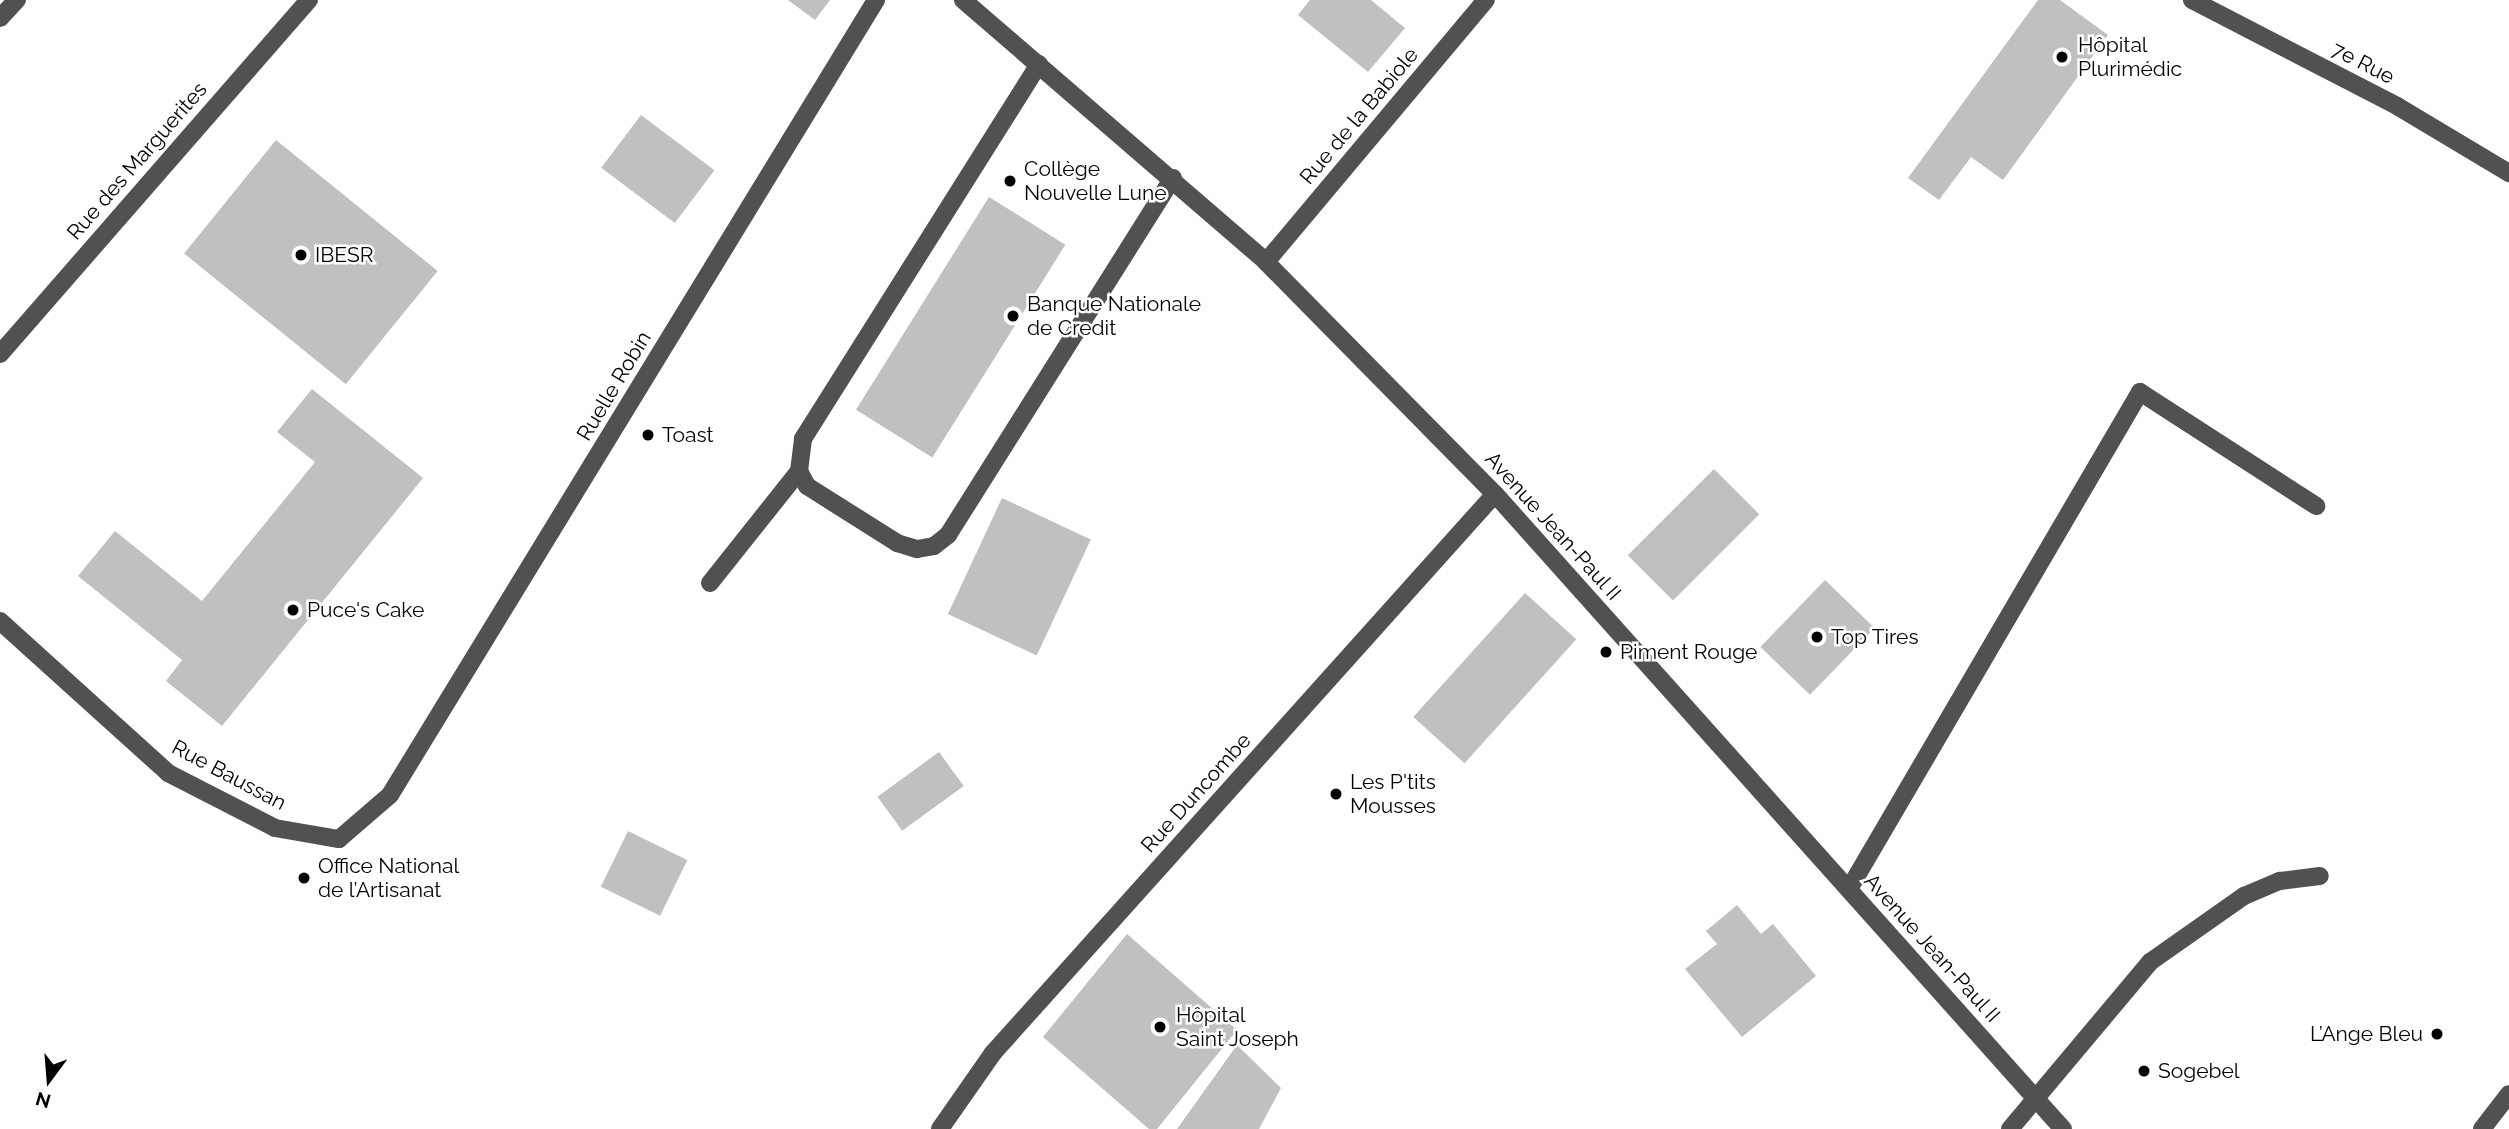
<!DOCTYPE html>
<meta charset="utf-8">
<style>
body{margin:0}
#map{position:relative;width:2509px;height:1129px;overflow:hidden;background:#fff;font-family:Raleway,sans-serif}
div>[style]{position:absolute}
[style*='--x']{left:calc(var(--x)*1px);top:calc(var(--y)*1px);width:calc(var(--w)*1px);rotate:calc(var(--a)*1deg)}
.building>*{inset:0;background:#c0c0c0;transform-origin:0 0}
.minor>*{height:18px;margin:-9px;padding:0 9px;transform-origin:9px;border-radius:9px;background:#515151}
.dots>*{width:19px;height:19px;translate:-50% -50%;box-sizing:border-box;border:4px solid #fff;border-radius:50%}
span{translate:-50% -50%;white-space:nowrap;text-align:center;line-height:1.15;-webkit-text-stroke:5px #fff;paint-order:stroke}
.poi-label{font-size:21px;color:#000}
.left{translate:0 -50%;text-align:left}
.right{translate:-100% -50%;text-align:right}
.street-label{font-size:21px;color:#000}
.north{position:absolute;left:14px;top:1045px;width:70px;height:70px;-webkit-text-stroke:5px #fff;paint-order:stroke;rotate:196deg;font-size:19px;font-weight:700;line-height:28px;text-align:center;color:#000}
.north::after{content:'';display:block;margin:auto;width:24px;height:32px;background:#000;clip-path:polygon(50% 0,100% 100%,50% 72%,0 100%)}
</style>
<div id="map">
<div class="building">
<i style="clip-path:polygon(788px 0,830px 0,815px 20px)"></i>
<i style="clip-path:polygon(1310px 0,1371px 0,1405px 28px,1368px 72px,1298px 15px)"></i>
<i style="clip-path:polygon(2038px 0,2060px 0,2108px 35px,2003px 180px,1971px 157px,1939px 200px,1908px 178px)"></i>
<i style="left:641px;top:115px;width:92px;height:66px;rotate:37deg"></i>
<i style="left:276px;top:140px;width:208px;height:146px;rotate:39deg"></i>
<i style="left:989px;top:197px;width:90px;height:251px;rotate:32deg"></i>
<i style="clip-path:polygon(312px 389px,423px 478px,222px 726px,166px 681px,182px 660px,78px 576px,115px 531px,202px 601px,315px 462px,277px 432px)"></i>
<i style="left:1714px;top:469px;width:64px;height:122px;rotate:45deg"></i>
<i style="left:1002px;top:498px;width:98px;height:128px;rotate:25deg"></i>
<i style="left:1825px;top:580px;width:69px;height:93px;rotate:44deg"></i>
<i style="left:1525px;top:593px;width:69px;height:167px;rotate:42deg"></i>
<i style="left:939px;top:752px;width:42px;height:76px;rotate:54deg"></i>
<i style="left:628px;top:831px;width:66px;height:62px;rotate:26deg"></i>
<i style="clip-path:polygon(1737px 905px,1761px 934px,1773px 924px,1816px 976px,1742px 1037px,1685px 969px,1717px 944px,1706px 931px)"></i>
<i style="clip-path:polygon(1127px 934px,1237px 1030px,1157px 1129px,1149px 1129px,1043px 1037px)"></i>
<i style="clip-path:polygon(1237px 1045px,1281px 1088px,1259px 1129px,1177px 1129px)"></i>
</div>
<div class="minor">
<i style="--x:963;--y:0;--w:401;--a:40.8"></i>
<i style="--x:1266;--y:262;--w:326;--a:45.4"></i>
<i style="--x:1495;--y:494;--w:852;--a:48.19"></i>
<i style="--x:2192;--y:0;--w:231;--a:27.3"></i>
<i style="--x:2397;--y:106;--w:131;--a:30.9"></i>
<i style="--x:0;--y:18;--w:25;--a:-47"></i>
<i style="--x:1039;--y:64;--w:443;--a:122.2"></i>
<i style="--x:803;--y:439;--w:32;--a:97"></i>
<i style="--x:799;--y:471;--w:17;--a:62"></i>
<i style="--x:807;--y:486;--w:107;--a:32.3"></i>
<i style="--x:897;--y:543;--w:21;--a:17"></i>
<i style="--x:917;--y:549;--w:17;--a:-10"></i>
<i style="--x:934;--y:546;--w:18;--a:-38"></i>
<i style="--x:948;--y:535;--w:422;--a:-57.8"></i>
<i style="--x:1266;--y:262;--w:342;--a:-50"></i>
<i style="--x:0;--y:354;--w:470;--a:-48.9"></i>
<i style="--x:710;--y:583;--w:143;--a:-51.5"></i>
<i style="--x:0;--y:621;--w:227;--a:42.1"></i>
<i style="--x:168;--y:773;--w:120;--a:27.2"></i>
<i style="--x:275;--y:828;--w:65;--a:9.8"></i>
<i style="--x:339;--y:839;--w:67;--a:-40.8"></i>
<i style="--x:390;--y:795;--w:932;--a:-58.56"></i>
<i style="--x:1849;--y:889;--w:576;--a:-59.65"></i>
<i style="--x:2140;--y:392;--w:210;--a:32.9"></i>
<i style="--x:940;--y:1129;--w:93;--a:-55.1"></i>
<i style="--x:993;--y:1053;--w:751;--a:-48.08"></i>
<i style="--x:2010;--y:1129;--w:218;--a:-50"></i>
<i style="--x:2150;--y:962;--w:115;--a:-35.1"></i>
<i style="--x:2244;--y:896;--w:39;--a:-23"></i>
<i style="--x:2280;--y:881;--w:40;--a:-7.1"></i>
<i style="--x:2482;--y:1129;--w:44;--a:-52.4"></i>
</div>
<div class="dots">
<i style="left:2062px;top:57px;background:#000"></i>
<i style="left:1010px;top:181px;background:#000"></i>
<i style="left:301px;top:255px;background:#000"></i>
<i style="left:1013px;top:316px;background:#000"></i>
<i style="left:648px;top:435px;background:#000"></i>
<i style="left:293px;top:610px;background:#000"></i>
<i style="left:1817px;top:637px;background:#000"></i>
<i style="left:1606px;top:652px;background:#000"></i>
<i style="left:1336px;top:794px;background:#000"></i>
<i style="left:304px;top:878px;background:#000"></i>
<i style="left:1160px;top:1027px;background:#000"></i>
<i style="left:2437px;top:1034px;background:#000"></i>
<i style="left:2144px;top:1071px;background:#000"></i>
</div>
<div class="poi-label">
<span class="left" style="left:2078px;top:57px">Hôpital<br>Plurimédic</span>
<span class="left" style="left:1024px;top:181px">Collège<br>Nouvelle Lune</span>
<span class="left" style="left:315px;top:255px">IBESR</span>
<span class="left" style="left:1027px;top:316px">Banque Nationale<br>de Credit</span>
<span class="left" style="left:662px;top:435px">Toast</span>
<span class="left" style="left:307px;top:610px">Puce's Cake</span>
<span class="left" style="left:1831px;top:637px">Top Tires</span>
<span class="left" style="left:1620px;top:652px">Piment Rouge</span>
<span class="left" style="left:1350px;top:794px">Les P'tits<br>Mousses</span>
<span class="left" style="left:318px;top:878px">Office National<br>de l’Artisanat</span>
<span class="left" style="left:1176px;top:1027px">Hôpital<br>Saint Joseph</span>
<span class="right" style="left:2423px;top:1034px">L’Ange Bleu</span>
<span class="left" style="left:2158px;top:1071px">Sogebel</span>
</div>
<div class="street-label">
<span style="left:2363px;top:63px;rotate:27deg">7e Rue</span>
<span style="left:1359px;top:116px;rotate:-50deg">Rue de la Babiole</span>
<span style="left:137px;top:161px;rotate:-49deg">Rue des Marguerites</span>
<span style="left:614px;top:386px;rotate:-59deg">Ruelle Robin</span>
<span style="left:1553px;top:526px;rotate:48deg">Avenue Jean-Paul II</span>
<span style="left:229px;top:775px;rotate:28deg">Rue Baussan</span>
<span style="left:1196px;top:793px;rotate:-48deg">Rue Duncombe</span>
<span style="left:1932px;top:948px;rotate:48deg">Avenue Jean-Paul II</span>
</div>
<div class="north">N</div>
</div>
